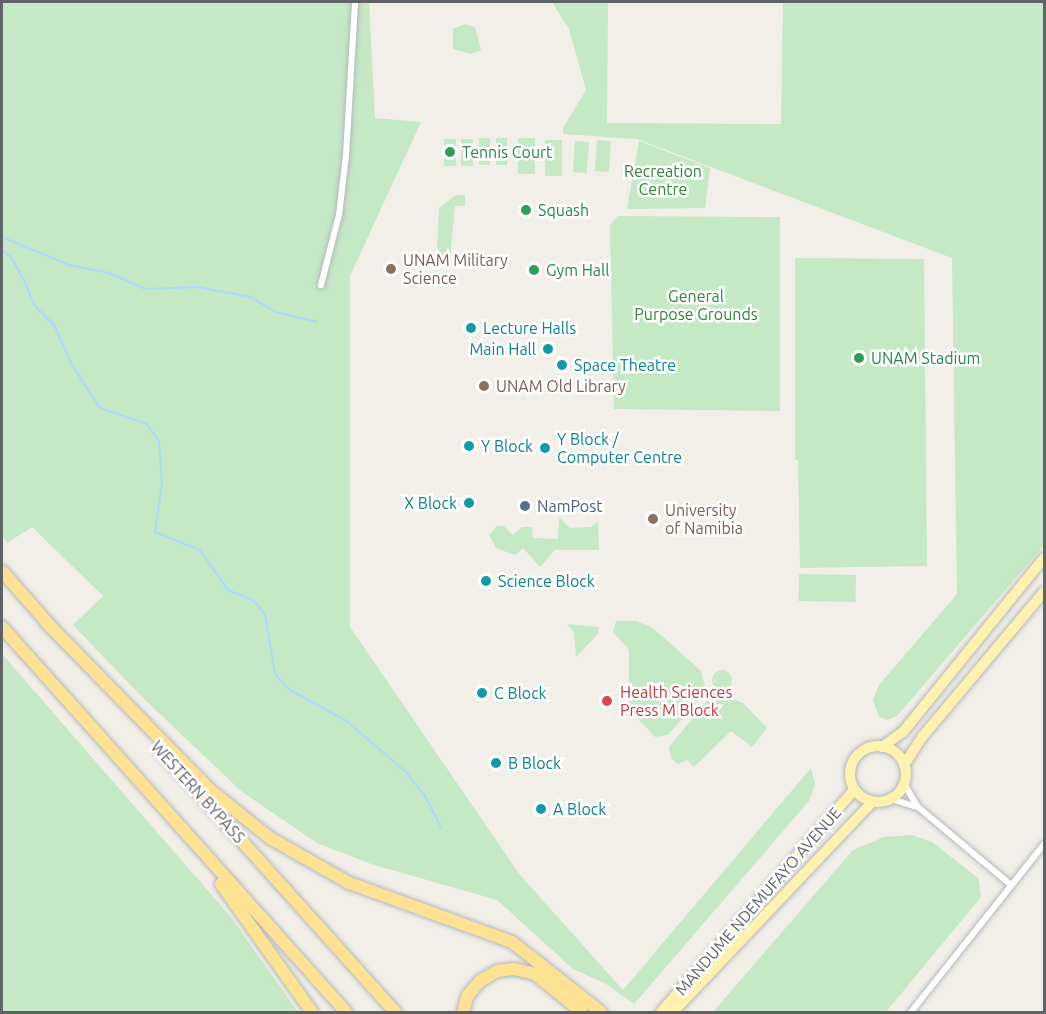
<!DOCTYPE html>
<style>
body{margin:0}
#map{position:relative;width:1046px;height:1014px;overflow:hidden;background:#f1efe8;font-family:Ubuntu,sans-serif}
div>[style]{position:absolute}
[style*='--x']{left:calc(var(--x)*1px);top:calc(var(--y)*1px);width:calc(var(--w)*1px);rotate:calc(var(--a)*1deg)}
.green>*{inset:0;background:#c5e8c5;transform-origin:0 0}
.round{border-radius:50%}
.stream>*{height:2px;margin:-1px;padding:0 1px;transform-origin:1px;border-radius:1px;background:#aadaff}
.roads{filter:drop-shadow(0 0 2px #b5b8bc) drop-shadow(0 0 2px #b5b8bc)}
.street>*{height:6px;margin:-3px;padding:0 3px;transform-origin:3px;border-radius:3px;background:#fff}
.primary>*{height:10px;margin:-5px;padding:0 5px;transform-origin:5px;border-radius:5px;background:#fff2af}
.primary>.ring{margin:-5px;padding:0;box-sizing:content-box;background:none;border:10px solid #fff2af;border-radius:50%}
.highway>*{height:12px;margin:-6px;padding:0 6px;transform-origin:6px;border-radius:6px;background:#fde293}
.dots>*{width:16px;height:16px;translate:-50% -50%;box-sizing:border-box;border:3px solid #fff;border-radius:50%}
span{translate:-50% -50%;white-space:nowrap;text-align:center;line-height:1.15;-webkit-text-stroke:5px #fff;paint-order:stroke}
.leisure-label{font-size:16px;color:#27864d}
.left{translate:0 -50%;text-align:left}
.park-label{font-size:16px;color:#348238}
.education-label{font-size:16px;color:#785e54}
.culture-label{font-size:16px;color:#0d838f}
.right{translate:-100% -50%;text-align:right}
.service-label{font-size:16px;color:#4e5e75}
.health-label{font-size:16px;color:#be3a42}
.street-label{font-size:16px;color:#5f6368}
.frame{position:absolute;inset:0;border:3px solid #5f6368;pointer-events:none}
</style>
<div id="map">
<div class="green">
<i style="clip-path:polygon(2px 2px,369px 2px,375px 118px,421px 122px,350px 276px,350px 627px,520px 875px,623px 990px,811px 768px,815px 784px,809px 801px,634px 1004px,606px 984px,573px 969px,497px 900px,371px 864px,317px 843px,241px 791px,141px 696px,73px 625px,103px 596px,32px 527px,7px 543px,2px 536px)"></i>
<i style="clip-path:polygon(552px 2px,608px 2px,607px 123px,781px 124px,783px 2px,1044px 2px,1044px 545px,897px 716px,888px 720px,879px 717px,873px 700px,879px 685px,957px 594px,952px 258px,637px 139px,563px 134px,563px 128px,586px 90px,569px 29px)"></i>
<i style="clip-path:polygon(465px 24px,475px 27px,481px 50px,471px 54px,453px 49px,453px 29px)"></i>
<i style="left:479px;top:138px;width:11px;height:27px"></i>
<i style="left:496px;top:138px;width:11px;height:27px"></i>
<i style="left:518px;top:138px;width:17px;height:36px"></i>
<i style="left:444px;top:139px;width:12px;height:27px"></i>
<i style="left:461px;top:139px;width:12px;height:27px"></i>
<i style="left:545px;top:140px;width:17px;height:36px"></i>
<i style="left:597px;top:140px;width:14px;height:31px;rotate:4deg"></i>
<i style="left:575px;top:141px;width:14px;height:31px;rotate:4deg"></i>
<i style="clip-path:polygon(639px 141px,710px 168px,705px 208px,627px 209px)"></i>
<i style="clip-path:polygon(456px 195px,465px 195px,465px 206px,455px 206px,450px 258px,436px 269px,439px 208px)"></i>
<i style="clip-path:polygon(618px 216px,780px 217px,780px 411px,614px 409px,610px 225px)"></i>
<i style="clip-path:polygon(795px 258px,924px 259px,927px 566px,800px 568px,798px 460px,795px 460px)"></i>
<i style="clip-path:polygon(559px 517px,570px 528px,591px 527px,598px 521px,599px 550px,555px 550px,540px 567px,523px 548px,515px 555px,496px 548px,489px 535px,497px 526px,504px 526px,513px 535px,522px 527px,532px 527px,533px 538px,558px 539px)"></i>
<i style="left:799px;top:574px;width:57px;height:27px;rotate:1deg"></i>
<i style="clip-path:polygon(616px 621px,636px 621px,653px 628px,701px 671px,705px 687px,702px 696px,668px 735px,655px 737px,629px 709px,629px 650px,613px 632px)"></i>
<i style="clip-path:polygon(567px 624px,599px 627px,598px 634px,576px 657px,574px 632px)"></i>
<i style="clip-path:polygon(2px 654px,230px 916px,298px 1012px,2px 1012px)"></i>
<i class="round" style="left:712px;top:670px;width:20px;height:20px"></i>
<i style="clip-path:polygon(724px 696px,743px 703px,767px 728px,752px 747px,731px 731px,694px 767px,687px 760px,678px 764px,671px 758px,669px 747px,706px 702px)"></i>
<i style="clip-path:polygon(912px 835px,932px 842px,978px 878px,981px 897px,886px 1012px,713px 1012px,853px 850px,884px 837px)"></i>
</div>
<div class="stream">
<i style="--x:2;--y:237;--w:73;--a:22.7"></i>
<i style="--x:69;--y:265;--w:41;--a:11.3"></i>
<i style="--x:109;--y:273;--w:39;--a:24"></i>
<i style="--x:145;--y:289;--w:53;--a:-2.2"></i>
<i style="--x:198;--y:287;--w:53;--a:10.9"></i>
<i style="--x:250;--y:297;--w:30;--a:30"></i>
<i style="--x:276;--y:312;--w:42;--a:13.7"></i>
<i style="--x:2;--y:250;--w:11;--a:38"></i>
<i style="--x:11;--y:257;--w:26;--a:61"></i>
<i style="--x:24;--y:280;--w:27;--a:68"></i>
<i style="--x:34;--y:305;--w:28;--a:45"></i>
<i style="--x:54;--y:325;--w:44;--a:65.8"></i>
<i style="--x:72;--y:365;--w:51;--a:56.9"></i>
<i style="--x:100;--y:408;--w:50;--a:18.8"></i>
<i style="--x:147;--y:424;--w:21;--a:55"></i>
<i style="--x:159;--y:441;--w:42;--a:85.9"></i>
<i style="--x:162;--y:483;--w:49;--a:98.1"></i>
<i style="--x:155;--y:532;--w:48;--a:21.8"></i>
<i style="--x:200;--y:550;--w:49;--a:55"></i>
<i style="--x:228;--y:590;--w:27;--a:22"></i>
<i style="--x:253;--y:600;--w:18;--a:49"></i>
<i style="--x:265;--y:614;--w:61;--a:80.5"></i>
<i style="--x:275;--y:674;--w:22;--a:47"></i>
<i style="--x:290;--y:690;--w:63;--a:28.6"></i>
<i style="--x:345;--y:720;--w:79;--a:40.4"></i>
<i style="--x:405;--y:771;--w:32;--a:51"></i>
<i style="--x:425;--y:796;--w:36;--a:63"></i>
</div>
<div class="roads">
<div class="street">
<i style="--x:321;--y:285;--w:72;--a:-75.6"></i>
<i style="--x:339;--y:215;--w:60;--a:-83.3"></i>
<i style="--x:346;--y:155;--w:153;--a:-86.6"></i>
<i style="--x:904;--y:784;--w:27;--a:59"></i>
<i style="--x:918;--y:807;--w:121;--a:40"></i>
<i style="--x:891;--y:799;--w:27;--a:17"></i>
<i style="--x:911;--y:1012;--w:214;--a:-51.6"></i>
</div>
<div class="primary">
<i class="ring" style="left:850px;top:746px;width:46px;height:46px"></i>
<i style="--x:882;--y:747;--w:26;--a:-36"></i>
<i style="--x:903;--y:732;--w:224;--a:-51"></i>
<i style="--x:904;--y:765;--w:35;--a:-57"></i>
<i style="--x:923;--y:736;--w:188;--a:-50"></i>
<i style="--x:661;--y:1012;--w:294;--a:-49"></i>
<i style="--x:673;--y:1012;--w:289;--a:-46.5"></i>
</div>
<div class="highway">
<i style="--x:2;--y:571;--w:76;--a:48.7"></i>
<i style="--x:47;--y:623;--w:233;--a:45.7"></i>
<i style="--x:210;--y:790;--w:77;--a:38.7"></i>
<i style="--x:270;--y:838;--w:91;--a:29.7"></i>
<i style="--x:349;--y:883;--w:173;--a:19.9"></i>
<i style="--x:512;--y:942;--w:113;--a:38.2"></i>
<i style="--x:2;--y:627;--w:516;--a:48.22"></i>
<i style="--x:161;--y:751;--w:351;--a:48.1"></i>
<i style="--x:221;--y:884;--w:157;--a:54.6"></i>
<i style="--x:463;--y:1012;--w:18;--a:-74"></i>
<i style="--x:468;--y:995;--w:18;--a:-49"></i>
<i style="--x:480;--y:981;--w:20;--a:-30"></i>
<i style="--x:497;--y:971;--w:17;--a:-7"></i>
<i style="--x:514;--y:969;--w:22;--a:13"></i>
<i style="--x:535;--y:974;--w:60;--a:39"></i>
</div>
</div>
<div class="dots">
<i style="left:450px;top:152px;background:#2e9e5b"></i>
<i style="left:526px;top:210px;background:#2e9e5b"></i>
<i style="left:391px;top:269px;background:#8d6e63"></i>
<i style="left:534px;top:270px;background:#2e9e5b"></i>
<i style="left:471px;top:328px;background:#0f9aa8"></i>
<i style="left:548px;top:349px;background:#0f9aa8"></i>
<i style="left:859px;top:358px;background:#2e9e5b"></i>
<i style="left:562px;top:365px;background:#0f9aa8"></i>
<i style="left:484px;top:386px;background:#8d6e63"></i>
<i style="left:469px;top:446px;background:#0f9aa8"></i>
<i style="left:545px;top:448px;background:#0f9aa8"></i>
<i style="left:469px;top:503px;background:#0f9aa8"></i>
<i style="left:525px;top:506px;background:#5c6f8a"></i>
<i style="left:653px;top:519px;background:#8d6e63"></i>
<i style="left:486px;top:581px;background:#0f9aa8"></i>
<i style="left:482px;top:693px;background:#0f9aa8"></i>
<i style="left:607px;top:701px;background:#e0444e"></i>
<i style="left:496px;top:763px;background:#0f9aa8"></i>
<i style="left:541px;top:809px;background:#0f9aa8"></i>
</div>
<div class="leisure-label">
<span class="left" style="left:462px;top:152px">Tennis Court</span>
<span class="left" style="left:538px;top:210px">Squash</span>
<span class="left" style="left:546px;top:270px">Gym Hall</span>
<span class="left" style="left:871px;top:358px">UNAM Stadium</span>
</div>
<div class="park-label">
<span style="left:663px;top:180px">Recreation<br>Centre</span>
<span style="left:696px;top:305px">General<br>Purpose Grounds</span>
</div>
<div class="education-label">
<span class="left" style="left:403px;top:269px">UNAM Military<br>Science</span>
<span class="left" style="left:496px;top:386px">UNAM Old Library</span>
<span class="left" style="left:665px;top:519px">University<br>of Namibia</span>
</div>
<div class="culture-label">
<span class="left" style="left:483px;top:328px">Lecture Halls</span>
<span class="right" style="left:536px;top:349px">Main Hall</span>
<span class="left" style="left:574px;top:365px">Space Theatre</span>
<span class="left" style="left:557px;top:448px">Y Block /<br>Computer Centre</span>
<span class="left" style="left:481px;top:446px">Y Block</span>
<span class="right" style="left:457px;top:503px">X Block</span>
<span class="left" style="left:498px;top:581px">Science Block</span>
<span class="left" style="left:494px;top:693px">C Block</span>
<span class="left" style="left:508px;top:763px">B Block</span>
<span class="left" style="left:553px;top:809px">A Block</span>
</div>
<div class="service-label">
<span class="left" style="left:537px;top:506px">NamPost</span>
</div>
<div class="health-label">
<span class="left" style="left:620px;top:701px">Health Sciences<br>Press M Block</span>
</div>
<div class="street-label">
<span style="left:198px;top:792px;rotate:48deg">WESTERN BYPASS</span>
<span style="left:758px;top:901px;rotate:-49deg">MANDUME NDEMUFAYO AVENUE</span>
</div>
<div class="frame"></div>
</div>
